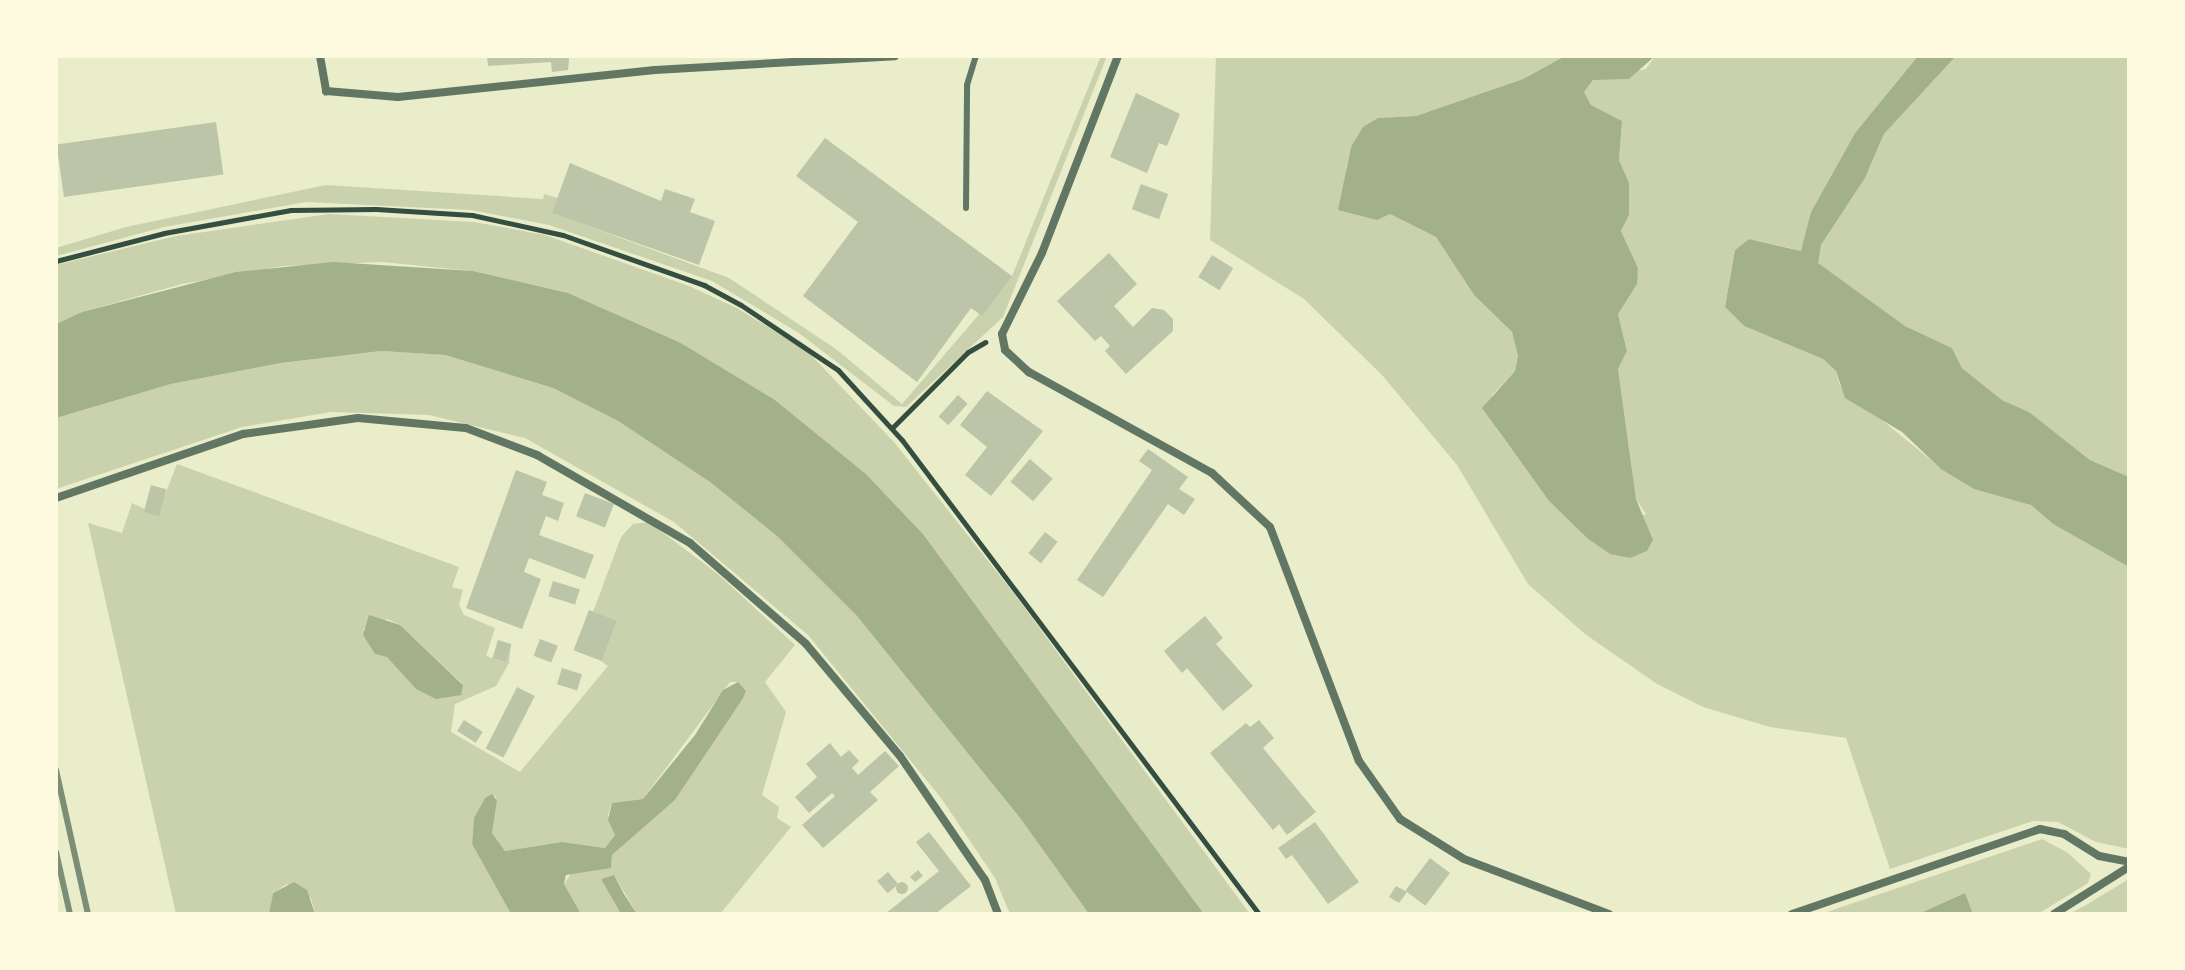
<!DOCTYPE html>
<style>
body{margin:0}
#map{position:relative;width:2185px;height:970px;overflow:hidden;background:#e9edc9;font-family:"Exo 2",sans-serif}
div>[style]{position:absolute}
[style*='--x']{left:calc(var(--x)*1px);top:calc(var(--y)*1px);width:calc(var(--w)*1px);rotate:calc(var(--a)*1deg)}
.green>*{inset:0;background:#cad2ad}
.water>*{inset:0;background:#a3b18a}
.building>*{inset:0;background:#bcc5a7;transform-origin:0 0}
.round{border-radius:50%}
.path>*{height:5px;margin:-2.5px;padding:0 2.5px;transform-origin:2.5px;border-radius:2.5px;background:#344e41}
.service>*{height:6px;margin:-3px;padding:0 3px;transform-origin:3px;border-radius:3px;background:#617663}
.minor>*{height:8px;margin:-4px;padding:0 4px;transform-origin:4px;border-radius:4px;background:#617663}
.rail>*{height:6px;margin:-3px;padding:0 3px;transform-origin:3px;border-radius:3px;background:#7c8e77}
span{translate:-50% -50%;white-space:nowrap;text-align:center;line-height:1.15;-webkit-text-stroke:6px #fefae0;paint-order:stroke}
.frame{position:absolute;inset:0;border:58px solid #fefae0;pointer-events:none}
</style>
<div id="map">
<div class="green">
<i style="clip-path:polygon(1101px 56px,1107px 56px,1003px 317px,906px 407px,894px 406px,799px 333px,712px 281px,549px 225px,471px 210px,306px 202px,164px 227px,56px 256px,56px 248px,126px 227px,326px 185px,543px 199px,544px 194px,558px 198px,553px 213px,729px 278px,836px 349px,902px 404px,1012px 276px)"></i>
<i style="clip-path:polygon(1216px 56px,1565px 56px,1523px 79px,1416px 116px,1378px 118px,1351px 147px,1346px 169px,1390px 214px,1436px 237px,1474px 295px,1512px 332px,1518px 356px,1515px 371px,1492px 395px,1496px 428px,1549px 501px,1587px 538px,1646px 514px,1636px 499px,1618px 369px,1627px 351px,1618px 314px,1638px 268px,1621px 231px,1629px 215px,1629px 184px,1619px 160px,1622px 121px,1591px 105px,1584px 92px,1593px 80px,1646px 69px,1655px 56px,1918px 56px,1855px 133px,1811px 212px,1802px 251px,1749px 239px,1735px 250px,1725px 307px,1744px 326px,1823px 359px,1836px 371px,1840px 386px,1942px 469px,2031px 505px,2053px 524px,2129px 567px,2129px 849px,2096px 842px,2058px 822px,2033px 821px,1890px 869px,1846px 738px,1770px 727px,1703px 707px,1657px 684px,1585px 634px,1528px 584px,1457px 465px,1382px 375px,1304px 299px,1210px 240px)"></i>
<i style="clip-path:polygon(1956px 56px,2129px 56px,2129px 477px,2090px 460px,2029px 412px,2002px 400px,1962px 368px,1952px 348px,1905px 326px,1817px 263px,1821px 245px,1865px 178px,1884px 134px)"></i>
<i style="clip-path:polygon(329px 214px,474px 222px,545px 235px,689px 286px,737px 308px,808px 352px,894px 442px,1015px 595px,1250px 914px,1204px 914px,923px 534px,866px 474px,775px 400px,681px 343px,568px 293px,473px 271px,382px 262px,283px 266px,182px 284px,82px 312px,56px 324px,56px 265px,176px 236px)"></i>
<i style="clip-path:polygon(381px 351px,445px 355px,553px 388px,618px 421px,710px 482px,777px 536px,857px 616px,1020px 818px,1089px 914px,1010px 914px,995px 878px,941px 798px,808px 635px,674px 522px,525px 438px,429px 415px,331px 412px,242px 427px,56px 489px,56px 418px,171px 384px,281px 363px)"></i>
<i style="clip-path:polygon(evenodd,177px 464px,459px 567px,452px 587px,463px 590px,459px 605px,464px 615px,495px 628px,486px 656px,504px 662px,511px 644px,509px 663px,496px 686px,455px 704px,451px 732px,520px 772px,608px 666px,601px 661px,617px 621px,593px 612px,621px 537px,633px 524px,649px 522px,719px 575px,795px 645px,765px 682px,786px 712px,762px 795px,779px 807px,777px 818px,791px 827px,720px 914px,637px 914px,614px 875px,601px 879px,621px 914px,581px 914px,564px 884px,573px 871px,611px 867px,612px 855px,675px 800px,742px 700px,738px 682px,730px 682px,643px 799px,612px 803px,608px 815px,615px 835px,605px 848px,562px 842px,505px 851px,492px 833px,497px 801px,495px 796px,485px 798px,474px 818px,472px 844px,511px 914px,315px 914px,311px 898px,287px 884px,273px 893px,269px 914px,176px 914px,88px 523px,122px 533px,132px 503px,157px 515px,177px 464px,387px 619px,400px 625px,463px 684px,416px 689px,363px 629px,387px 619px)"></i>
<i style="clip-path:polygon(2042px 839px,2068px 853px,2091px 874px,2088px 883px,2038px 914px,1973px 914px,1965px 893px,1918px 914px,1821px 914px)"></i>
<i style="clip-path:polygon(2129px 879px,2129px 914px,2069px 914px,2086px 905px)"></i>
</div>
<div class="water">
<i style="clip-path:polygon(1565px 56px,1655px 56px,1629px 79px,1593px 80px,1584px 92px,1591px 105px,1622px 121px,1619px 160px,1629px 183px,1629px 215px,1621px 231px,1638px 268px,1637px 284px,1618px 314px,1627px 351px,1618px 369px,1636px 499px,1653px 540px,1647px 551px,1630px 558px,1610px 554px,1587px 538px,1549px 501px,1482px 408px,1515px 371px,1518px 356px,1512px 332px,1474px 295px,1436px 237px,1390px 214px,1377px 220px,1338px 210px,1351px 147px,1363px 127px,1378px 118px,1416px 116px,1523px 79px)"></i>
<i style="clip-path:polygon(1918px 56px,1956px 56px,1884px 134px,1865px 178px,1821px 245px,1818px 263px,1905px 326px,1952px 348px,1962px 368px,2002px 400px,2029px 412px,2090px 460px,2129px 477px,2129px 567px,2053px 524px,2031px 505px,1974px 489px,1941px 469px,1902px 432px,1845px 398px,1836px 371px,1823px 359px,1744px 326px,1725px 307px,1735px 250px,1749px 239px,1801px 251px,1811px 212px,1855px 133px)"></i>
<i style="clip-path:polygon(333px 262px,473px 271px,568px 293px,681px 343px,775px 400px,866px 474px,923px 534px,1204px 914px,1089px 914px,1020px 818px,857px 616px,777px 536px,710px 482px,618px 421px,553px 388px,445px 355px,381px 351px,281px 363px,171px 384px,56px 418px,56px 324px,82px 312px,236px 272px)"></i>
<i style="clip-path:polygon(369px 615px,400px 625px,463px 685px,461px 695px,436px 699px,416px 689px,387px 657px,375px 654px,363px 635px)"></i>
<i style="clip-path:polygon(738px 682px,746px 691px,742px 700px,675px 800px,612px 855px,611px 868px,566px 875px,564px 884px,581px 914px,511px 914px,472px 844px,474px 818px,485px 798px,492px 794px,497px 801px,492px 833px,505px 851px,562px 842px,605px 848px,615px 835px,608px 820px,612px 803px,643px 799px,695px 735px,723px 690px)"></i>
<i style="clip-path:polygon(614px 875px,624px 894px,637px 914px,621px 914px,601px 879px)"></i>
<i style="clip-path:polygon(294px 882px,307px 890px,315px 914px,269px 914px,273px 893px)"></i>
<i style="clip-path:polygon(1965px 893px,1973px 914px,1918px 914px)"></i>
</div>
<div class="building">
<i style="clip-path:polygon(487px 56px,569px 56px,569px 60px,568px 70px,552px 72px,551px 62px,488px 66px)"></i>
<i style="clip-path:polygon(1136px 93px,1180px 114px,1167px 146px,1159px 143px,1147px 173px,1110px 157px)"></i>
<i style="left:216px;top:122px;width:53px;height:161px;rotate:82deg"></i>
<i style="clip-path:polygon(825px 138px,1012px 276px,982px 316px,971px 308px,917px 382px,803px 296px,858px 222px,796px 176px)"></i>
<i style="clip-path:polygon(570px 163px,661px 201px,665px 189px,695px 199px,690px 212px,715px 221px,699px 265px,552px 213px)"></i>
<i style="left:1141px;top:184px;width:29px;height:27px;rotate:20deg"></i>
<i style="clip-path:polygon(1109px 253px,1137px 284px,1114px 306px,1133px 327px,1152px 308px,1164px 310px,1173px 319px,1173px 331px,1126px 374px,1105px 351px,1110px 346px,1101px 336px,1095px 341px,1057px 301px)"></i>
<i style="left:1212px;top:255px;width:25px;height:26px;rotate:32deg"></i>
<i style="clip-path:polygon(987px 391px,1043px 431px,991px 496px,965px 475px,987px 447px,960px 425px)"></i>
<i style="left:958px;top:395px;width:13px;height:29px;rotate:42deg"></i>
<i style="clip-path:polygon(1148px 449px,1188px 477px,1179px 489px,1195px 499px,1184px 515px,1168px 504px,1103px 597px,1077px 580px,1152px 470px,1139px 461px)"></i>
<i style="left:1030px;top:459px;width:30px;height:30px;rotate:41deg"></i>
<i style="clip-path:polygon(516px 470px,547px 482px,542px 495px,564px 503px,558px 521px,546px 516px,539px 535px,594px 555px,585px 579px,529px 558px,524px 572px,541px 579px,522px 629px,466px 608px)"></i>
<i style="left:151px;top:485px;width:16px;height:28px;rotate:15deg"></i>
<i style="left:585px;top:493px;width:31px;height:25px;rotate:21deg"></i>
<i style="left:1045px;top:532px;width:16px;height:27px;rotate:38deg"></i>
<i style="left:553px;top:581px;width:28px;height:16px;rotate:17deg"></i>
<i style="left:589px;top:610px;width:30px;height:43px;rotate:21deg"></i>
<i style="clip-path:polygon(1205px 616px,1223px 638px,1216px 644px,1253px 686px,1223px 711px,1187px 668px,1182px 673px,1164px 651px)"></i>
<i style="left:540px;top:639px;width:19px;height:18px;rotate:21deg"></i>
<i style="left:498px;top:640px;width:14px;height:19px;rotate:17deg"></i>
<i style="left:562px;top:668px;width:21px;height:17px;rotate:17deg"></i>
<i style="left:517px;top:687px;width:20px;height:69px;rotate:27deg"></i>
<i style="left:464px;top:720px;width:22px;height:13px;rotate:32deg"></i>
<i style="clip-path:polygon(1259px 720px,1274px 738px,1263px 748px,1316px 812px,1287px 835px,1279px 824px,1273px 830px,1210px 753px,1246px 723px,1250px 727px)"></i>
<i style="clip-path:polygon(830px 743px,841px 757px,849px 750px,859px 761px,852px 768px,858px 775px,885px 751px,899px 766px,870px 792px,878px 800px,823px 848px,802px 825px,835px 796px,832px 793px,809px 813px,795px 797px,817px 777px,806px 764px)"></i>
<i style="clip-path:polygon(1315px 822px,1359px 882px,1328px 904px,1292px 855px,1286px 859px,1278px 848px)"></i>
<i style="clip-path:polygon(929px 832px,971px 886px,935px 914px,885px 914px,939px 871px,916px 842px)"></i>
<i style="left:1430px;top:858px;width:25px;height:41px;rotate:37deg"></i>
<i style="clip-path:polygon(918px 870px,923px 876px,915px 882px,910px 877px)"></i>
<i style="left:888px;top:872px;width:16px;height:14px;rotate:50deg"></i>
<i class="round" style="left:896px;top:882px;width:12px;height:12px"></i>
<i style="clip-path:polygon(1396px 886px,1407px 892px,1399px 903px,1389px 897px)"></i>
</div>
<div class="path">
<i style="--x:56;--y:261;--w:112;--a:-14.5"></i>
<i style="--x:164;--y:233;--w:129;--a:-10.3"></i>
<i style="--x:291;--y:210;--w:85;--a:-0.7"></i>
<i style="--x:376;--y:209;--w:96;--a:3.6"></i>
<i style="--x:472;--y:215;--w:93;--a:12.4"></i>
<i style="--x:563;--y:235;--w:150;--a:19.5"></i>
<i style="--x:704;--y:285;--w:42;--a:28.4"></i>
<i style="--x:741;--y:305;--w:117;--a:33.8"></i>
<i style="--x:838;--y:370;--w:95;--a:47.6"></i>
<i style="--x:902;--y:440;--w:593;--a:53.01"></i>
<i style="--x:892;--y:428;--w:107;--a:-45"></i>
<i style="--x:968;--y:352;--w:20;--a:-30"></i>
</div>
<div class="service">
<i style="--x:966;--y:208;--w:123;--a:-89.5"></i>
<i style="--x:967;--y:85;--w:30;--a:-73"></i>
</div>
<div class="minor">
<i style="--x:320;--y:56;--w:36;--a:80"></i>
<i style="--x:326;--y:91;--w:72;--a:4.8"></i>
<i style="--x:398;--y:97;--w:258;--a:-6"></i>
<i style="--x:655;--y:70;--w:240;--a:-3.3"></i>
<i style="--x:1118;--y:56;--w:211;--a:111.1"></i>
<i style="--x:1042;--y:253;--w:90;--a:116.3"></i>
<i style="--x:1002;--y:334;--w:16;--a:79"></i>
<i style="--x:1005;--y:350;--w:33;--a:43"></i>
<i style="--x:1029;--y:372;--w:209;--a:28.9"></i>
<i style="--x:1212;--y:473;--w:79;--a:43"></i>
<i style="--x:1270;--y:527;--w:250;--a:69.2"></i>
<i style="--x:1359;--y:761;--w:71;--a:54.7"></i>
<i style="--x:1400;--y:819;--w:75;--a:32"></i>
<i style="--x:1464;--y:859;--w:155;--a:20.8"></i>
<i style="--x:56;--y:498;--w:198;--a:-18.9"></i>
<i style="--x:243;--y:434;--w:116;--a:-7.9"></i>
<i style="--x:358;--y:418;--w:108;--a:5.3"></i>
<i style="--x:466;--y:428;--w:76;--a:20.8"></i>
<i style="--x:537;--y:455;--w:177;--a:29.9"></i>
<i style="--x:690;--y:543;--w:154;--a:41"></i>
<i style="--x:806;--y:644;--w:146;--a:50"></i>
<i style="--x:900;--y:756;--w:150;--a:55.6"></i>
<i style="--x:985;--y:880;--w:36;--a:69"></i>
<i style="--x:1792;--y:914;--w:262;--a:-18.9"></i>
<i style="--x:2040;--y:829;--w:25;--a:12"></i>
<i style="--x:2064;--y:834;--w:41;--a:32.2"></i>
<i style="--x:2099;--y:856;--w:31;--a:11"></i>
<i style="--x:2054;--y:914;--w:89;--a:-32.1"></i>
</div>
<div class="rail">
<i style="--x:56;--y:770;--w:148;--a:77.5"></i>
<i style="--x:56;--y:852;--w:64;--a:77.3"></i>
</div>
<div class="frame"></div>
</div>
